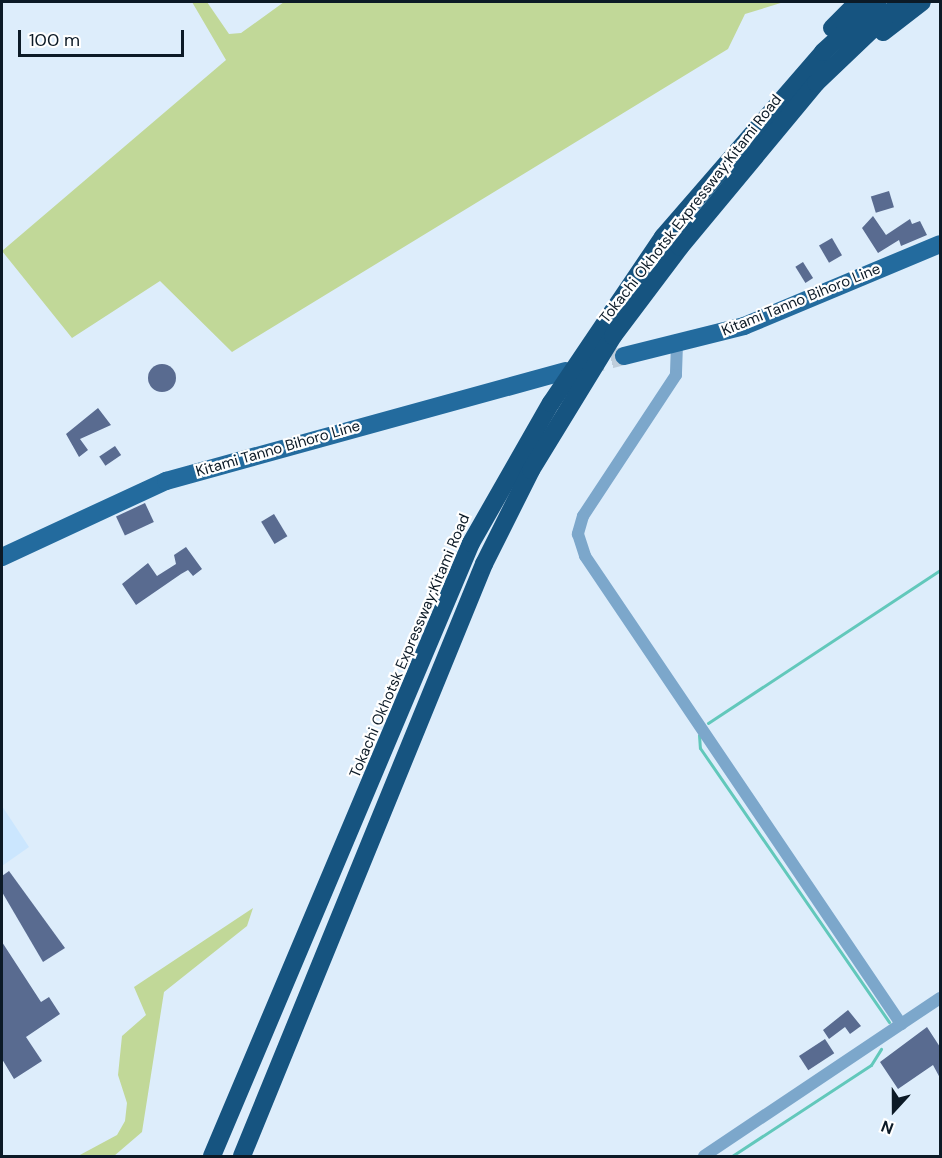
<!DOCTYPE html>
<style>
body{margin:0}
#map{position:relative;width:942px;height:1158px;overflow:hidden;background:#ddedfb;font-family:"DM Sans",sans-serif}
div>[style]{position:absolute}
[style*='--x']{left:calc(var(--x)*1px);top:calc(var(--y)*1px);width:calc(var(--w)*1px);rotate:calc(var(--a)*1deg)}
.built>*{inset:0;background:#cbe6fe}
.green>*{inset:0;background:#c1d898}
.stream>*{height:3px;margin:-1.5px;padding:0 1.5px;transform-origin:1.5px;border-radius:1.5px;background:#62c8bb}
.building>*{inset:0;background:#596b90;transform-origin:0 0}
.round{border-radius:50%}
.primary-tunnel>*{height:18px;margin-top:-9px;transform-origin:0;background:repeating-linear-gradient(90deg,#becddb 0 18px,transparent 0 27px)}
.minor>*{height:12px;margin:-6px;padding:0 6px;transform-origin:6px;border-radius:6px;background:#7ca7cb}
.primary>*{height:18px;margin:-9px;padding:0 9px;transform-origin:9px;border-radius:9px;background:#236b9e}
.motorway>*{height:18px;margin:-9px;padding:0 9px;transform-origin:9px;border-radius:9px;background:#165480}
span{translate:-50% -50%;white-space:nowrap;text-align:center;line-height:1.15;-webkit-text-stroke:4.5px #fff;paint-order:stroke}
.street-label{font-size:15px;color:#0c1a26}
.frame{position:absolute;inset:0;border:3px solid #0c1a26;pointer-events:none}
.north{position:absolute;left:864px;top:1080px;width:60px;height:60px;-webkit-text-stroke:4px #fff;paint-order:stroke;rotate:201deg;font-size:16px;font-weight:700;line-height:24px;text-align:center;color:#0c1a26}
.north::after{content:'';display:block;margin:auto;width:21px;height:27px;background:#0c1a26;clip-path:polygon(50% 0,100% 100%,50% 72%,0 100%)}
.scale{position:absolute;left:18px;top:30px;width:166px;height:27px;box-sizing:border-box;border:3px solid #0c1a26;border-top:0;padding-left:8px;font-size:18px;line-height:21px;white-space:nowrap;color:#0c1a26;-webkit-text-stroke:4px #fff;paint-order:stroke}
</style>
<div id="map">
<div class="built">
<i style="clip-path:polygon(2px 806px,29px 847px,2px 866px)"></i>
</div>
<div class="green">
<i style="clip-path:polygon(192px 2px,207px 2px,229px 34px,241px 33px,284px 2px,784px 2px,745px 14px,728px 49px,232px 352px,160px 281px,72px 338px,2px 251px,226px 60px)"></i>
<i style="clip-path:polygon(253px 908px,247px 926px,164px 992px,142px 1132px,114px 1156px,78px 1156px,117px 1135px,125px 1121px,127px 1103px,118px 1075px,122px 1036px,146px 1015px,134px 987px)"></i>
</div>
<div class="stream">
<i style="--x:708;--y:723;--w:278;--a:-33.4"></i>
<i style="--x:699;--y:735;--w:13;--a:86"></i>
<i style="--x:700;--y:748;--w:333;--a:55.4"></i>
<i style="--x:732;--y:1156;--w:166;--a:-33.2"></i>
<i style="--x:871;--y:1065;--w:19;--a:-58"></i>
</div>
<div class="building">
<i style="left:889px;top:191px;width:17px;height:19px;rotate:73deg"></i>
<i style="clip-path:polygon(873px 216px,886px 235px,910px 219px,912px 224px,920px 221px,927px 235px,901px 246px,899px 240px,878px 253px,862px 228px)"></i>
<i style="left:832px;top:238px;width:20px;height:15px;rotate:60deg"></i>
<i style="left:803px;top:262px;width:19px;height:9px;rotate:58deg"></i>
<i class="round" style="left:148px;top:364px;width:28px;height:28px"></i>
<i style="clip-path:polygon(98px 408px,111px 425px,80px 439px,88px 450px,79px 457px,66px 434px)"></i>
<i style="left:115px;top:446px;width:11px;height:19px;rotate:56deg"></i>
<i style="left:145px;top:503px;width:21px;height:32px;rotate:65deg"></i>
<i style="left:274px;top:514px;width:26px;height:15px;rotate:59deg"></i>
<i style="clip-path:polygon(186px 547px,202px 569px,193px 576px,188px 570px,181px 574px,136px 605px,122px 584px,148px 563px,157px 576px,176px 564px,174px 555px)"></i>
<i style="clip-path:polygon(9px 871px,65px 948px,43px 962px,2px 892px,2px 876px)"></i>
<i style="clip-path:polygon(2px 942px,41px 1002px,49px 997px,60px 1014px,26px 1037px,42px 1061px,14px 1079px,2px 1059px)"></i>
<i style="clip-path:polygon(848px 1010px,861px 1026px,850px 1034px,845px 1027px,829px 1039px,823px 1030px)"></i>
<i style="clip-path:polygon(927px 1027px,940px 1047px,940px 1078px,933px 1065px,898px 1089px,880px 1062px)"></i>
<i style="left:825px;top:1039px;width:17px;height:31px;rotate:57deg"></i>
</div>
<div class="primary-tunnel">
<i style="--x:585;--y:366;--w:40;--a:-14.4"></i>
</div>
<div class="minor">
<i style="--x:677;--y:344;--w:31;--a:92"></i>
<i style="--x:676;--y:375;--w:169;--a:123.4"></i>
<i style="--x:583;--y:516;--w:19;--a:106"></i>
<i style="--x:578;--y:534;--w:23;--a:72"></i>
<i style="--x:585;--y:556;--w:565;--a:55.97"></i>
<i style="--x:704;--y:1156;--w:284;--a:-33.8"></i>
</div>
<div class="primary">
<i style="--x:624;--y:356;--w:124;--a:-14"></i>
<i style="--x:744;--y:326;--w:212;--a:-22.7"></i>
<i style="--x:2;--y:557;--w:181;--a:-24.9"></i>
<i style="--x:166;--y:481;--w:414;--a:-15.4"></i>
</div>
<div class="motorway">
<i style="--x:832;--y:28;--w:37;--a:-45"></i>
<i style="--x:883;--y:32;--w:49;--a:-37.6"></i>
<i style="--x:212;--y:1156;--w:665;--a:-67.1"></i>
<i style="--x:471;--y:543;--w:161;--a:-60.3"></i>
<i style="--x:551;--y:403;--w:200;--a:-56"></i>
<i style="--x:663;--y:237;--w:245;--a:-49.1"></i>
<i style="--x:823;--y:52;--w:74;--a:-42.3"></i>
<i style="--x:242;--y:1156;--w:640;--a:-67.77"></i>
<i style="--x:484;--y:564;--w:105;--a:-63.4"></i>
<i style="--x:531;--y:470;--w:157;--a:-58.5"></i>
<i style="--x:613;--y:336;--w:111;--a:-53"></i>
<i style="--x:680;--y:247;--w:213;--a:-50.3"></i>
<i style="--x:816;--y:83;--w:117;--a:-43.6"></i>
</div>
<div class="street-label">
<span style="left:691px;top:209px;rotate:-52deg">Tokachi Okhotsk Expressway;Kitami Road</span>
<span style="left:801px;top:300px;rotate:-22deg">Kitami Tanno Bihoro Line</span>
<span style="left:278px;top:449px;rotate:-16deg">Kitami Tanno Bihoro Line</span>
<span style="left:410px;top:646px;rotate:-67deg">Tokachi Okhotsk Expressway;Kitami Road</span>
</div>
<div class="frame"></div>
<div class="north">N</div>
<div class="scale">100 m</div>
</div>
